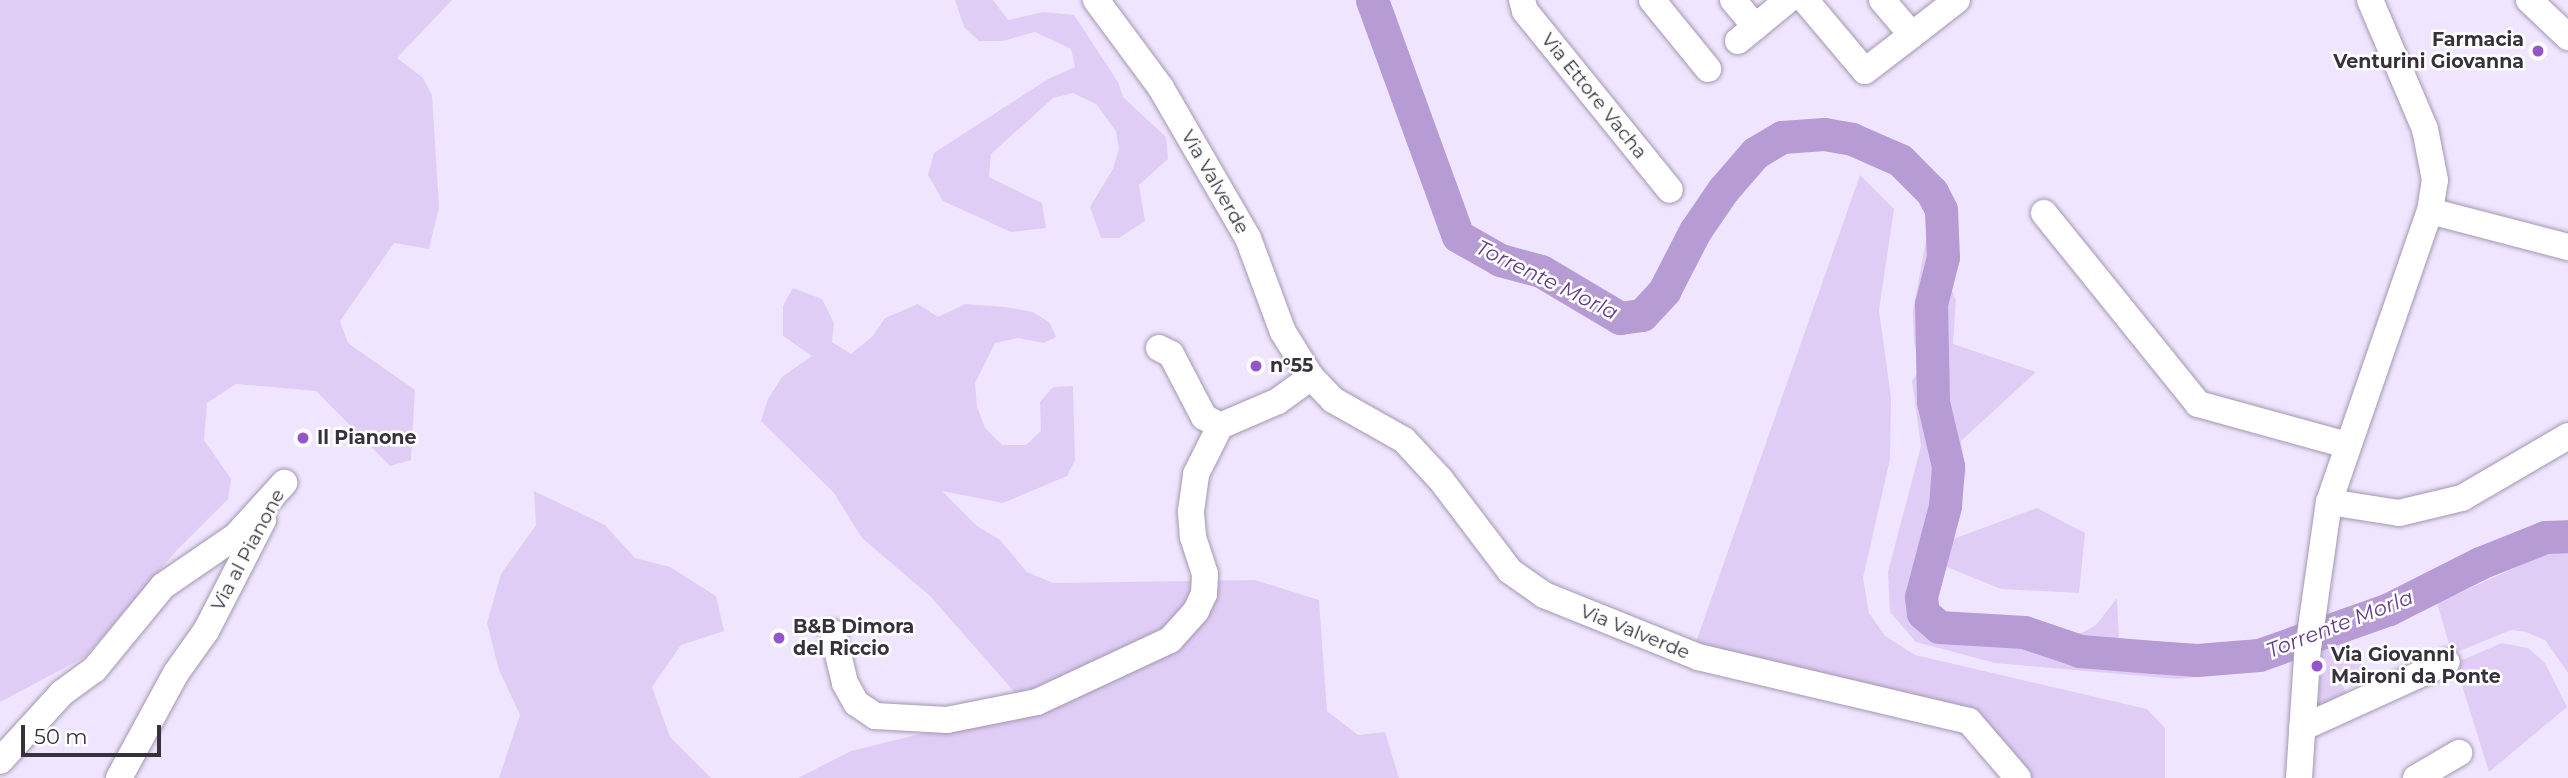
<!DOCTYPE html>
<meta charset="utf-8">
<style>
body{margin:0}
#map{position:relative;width:2568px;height:778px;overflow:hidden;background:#f0e5fe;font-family:Montserrat,sans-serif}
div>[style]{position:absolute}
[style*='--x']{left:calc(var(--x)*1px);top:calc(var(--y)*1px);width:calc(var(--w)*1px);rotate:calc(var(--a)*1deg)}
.green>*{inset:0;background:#e0cdf6}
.river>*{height:33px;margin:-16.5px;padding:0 16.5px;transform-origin:16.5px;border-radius:16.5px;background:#b79bd5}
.roads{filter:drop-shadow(0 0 2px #a398b0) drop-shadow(0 0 2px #a398b0)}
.minor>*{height:26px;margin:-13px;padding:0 13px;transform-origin:13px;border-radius:13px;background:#fff}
.dots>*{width:19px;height:19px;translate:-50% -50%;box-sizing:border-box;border:4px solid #fff;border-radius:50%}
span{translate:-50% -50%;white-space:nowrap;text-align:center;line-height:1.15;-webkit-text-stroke:5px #fff;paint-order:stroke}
.poi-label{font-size:19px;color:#36313b;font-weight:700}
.right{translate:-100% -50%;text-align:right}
.left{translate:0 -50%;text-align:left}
.street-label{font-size:19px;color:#36313b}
.water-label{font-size:21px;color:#654087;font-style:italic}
.scale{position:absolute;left:21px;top:725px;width:140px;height:32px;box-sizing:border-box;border:4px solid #36313b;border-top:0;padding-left:9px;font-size:21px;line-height:24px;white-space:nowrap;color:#36313b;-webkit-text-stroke:5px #fff;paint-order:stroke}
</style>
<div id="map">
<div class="green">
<i style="clip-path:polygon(0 0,452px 0,397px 58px,423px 78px,432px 95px,439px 208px,429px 249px,394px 243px,340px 321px,348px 343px,415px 390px,411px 460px,390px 466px,316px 391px,236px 384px,207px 403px,204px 440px,231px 479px,228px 499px,177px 550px,85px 657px,0 702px)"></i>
<i style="clip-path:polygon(955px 0,993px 0,1008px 20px,1043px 12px,1074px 15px,1118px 82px,1123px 97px,1166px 137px,1168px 159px,1139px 185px,1145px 221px,1119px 238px,1101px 238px,1090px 207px,1113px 169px,1119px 149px,1116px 131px,1096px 104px,1073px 93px,1053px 98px,991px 154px,989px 177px,1042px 203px,1046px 228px,1011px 232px,943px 201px,928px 175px,934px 153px,1048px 79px,1075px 67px,1071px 49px,1035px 32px,1003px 41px,979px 41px,964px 27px)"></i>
<i style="clip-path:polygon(1860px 175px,1894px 209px,1879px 310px,1891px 398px,1890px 459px,1863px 578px,1869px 613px,1885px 636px,1915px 655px,2147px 709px,2165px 728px,2165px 778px,2031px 778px,2001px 737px,1971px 714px,1695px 645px)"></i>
<i style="clip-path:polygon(1927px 234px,1956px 300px,1953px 344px,2036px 372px,1961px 441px,1966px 472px,1959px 509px,1922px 557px,1916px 592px,1917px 614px,1922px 623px,1950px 632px,1980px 625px,2013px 625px,2048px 635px,2082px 633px,2096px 625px,2117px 598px,2119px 641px,2210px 652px,2232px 646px,2239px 672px,2177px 679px,1995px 663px,1916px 642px,1890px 612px,1888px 572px,1921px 446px,1912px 381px,1921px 367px,1914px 343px,1913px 311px)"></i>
<i style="clip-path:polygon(793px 288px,822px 299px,834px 323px,832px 342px,851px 354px,873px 336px,885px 318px,918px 304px,938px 317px,965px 304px,1006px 307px,1033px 312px,1050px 323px,1056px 337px,1044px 343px,1018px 338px,995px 343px,975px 383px,977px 407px,985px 428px,1002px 445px,1026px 445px,1041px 431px,1040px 402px,1053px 387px,1073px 386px,1075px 460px,1067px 476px,1003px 503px,942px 491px,977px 526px,1000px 540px,1027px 572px,1053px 583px,1255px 580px,1319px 600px,1327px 711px,1358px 735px,1385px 732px,1399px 778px,798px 778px,851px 751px,944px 728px,1018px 696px,930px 596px,862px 538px,834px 493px,761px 421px,768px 399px,782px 377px,812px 356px,783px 336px,783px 306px)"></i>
<i style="clip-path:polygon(534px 491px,605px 525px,635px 558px,670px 567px,716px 596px,724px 631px,681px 645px,652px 687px,670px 737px,711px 778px,499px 778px,520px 715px,499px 670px,487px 623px,501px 574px,536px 525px)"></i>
<i style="clip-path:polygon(2037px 508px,2085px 533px,2079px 593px,2001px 589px,1942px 565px,1948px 541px)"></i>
<i style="clip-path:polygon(2557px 549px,2568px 549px,2568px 673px,2545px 640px,2526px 632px,2511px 630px,2452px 654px,2437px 603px)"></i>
<i style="clip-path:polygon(2348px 640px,2366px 670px,2341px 682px,2349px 699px,2317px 710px,2323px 650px)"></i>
<i style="clip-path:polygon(2502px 643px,2528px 648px,2545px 663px,2567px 707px,2489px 772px,2455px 663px)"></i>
</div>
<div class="river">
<i style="--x:1372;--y:0;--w:251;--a:70"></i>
<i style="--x:1458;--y:236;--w:48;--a:29.7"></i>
<i style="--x:1500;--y:260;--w:42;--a:15"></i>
<i style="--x:1541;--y:271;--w:92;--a:30.7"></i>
<i style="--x:1620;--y:318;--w:22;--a:-8"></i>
<i style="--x:1642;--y:315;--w:33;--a:-47"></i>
<i style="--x:1664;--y:291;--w:68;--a:-62.7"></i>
<i style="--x:1695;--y:231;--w:50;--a:-55.7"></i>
<i style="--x:1723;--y:190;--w:49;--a:-49.1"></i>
<i style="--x:1755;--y:153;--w:31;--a:-31"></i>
<i style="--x:1782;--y:137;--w:42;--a:-4.1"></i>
<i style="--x:1824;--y:134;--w:28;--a:10"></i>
<i style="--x:1852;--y:139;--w:52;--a:23.6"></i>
<i style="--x:1900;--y:160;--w:45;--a:45"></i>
<i style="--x:1932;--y:192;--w:20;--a:63"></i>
<i style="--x:1941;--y:210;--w:47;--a:87.6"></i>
<i style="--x:1943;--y:257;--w:49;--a:104.3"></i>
<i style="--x:1931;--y:304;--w:98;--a:88.8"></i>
<i style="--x:1933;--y:402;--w:66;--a:76.8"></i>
<i style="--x:1948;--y:466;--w:40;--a:94.3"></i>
<i style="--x:1945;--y:506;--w:94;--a:104.8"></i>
<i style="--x:1921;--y:597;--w:16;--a:83"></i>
<i style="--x:1923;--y:613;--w:21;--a:41"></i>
<i style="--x:1939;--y:627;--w:85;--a:3.4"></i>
<i style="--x:2024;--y:632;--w:59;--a:18.7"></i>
<i style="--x:2080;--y:651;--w:74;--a:4.6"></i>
<i style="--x:2154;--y:657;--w:43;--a:4"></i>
<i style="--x:2197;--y:660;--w:62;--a:-4.6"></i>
<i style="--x:2259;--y:655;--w:138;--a:-19.5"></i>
<i style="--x:2389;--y:609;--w:102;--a:-26.8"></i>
<i style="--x:2480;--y:563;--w:70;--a:-21.8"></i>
<i style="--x:2545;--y:537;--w:23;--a:-2"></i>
</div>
<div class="roads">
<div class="minor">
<i style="--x:1096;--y:0;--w:109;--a:53.5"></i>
<i style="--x:1161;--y:88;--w:173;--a:59.9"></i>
<i style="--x:1248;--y:238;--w:100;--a:69.6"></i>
<i style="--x:1283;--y:332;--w:53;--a:58.1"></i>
<i style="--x:1311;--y:377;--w:32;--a:46"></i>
<i style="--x:1333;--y:400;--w:81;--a:29.4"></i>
<i style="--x:1404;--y:440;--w:54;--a:47.2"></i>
<i style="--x:1441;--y:480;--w:114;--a:52.8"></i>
<i style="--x:1510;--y:571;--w:42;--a:35.2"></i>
<i style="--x:1544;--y:595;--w:166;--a:21.9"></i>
<i style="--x:1698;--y:657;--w:278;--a:13.3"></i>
<i style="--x:1969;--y:721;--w:75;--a:49.3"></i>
<i style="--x:1522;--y:0;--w:11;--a:75"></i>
<i style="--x:1525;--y:11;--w:230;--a:51"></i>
<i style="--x:1652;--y:0;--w:89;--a:50.9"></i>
<i style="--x:1733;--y:0;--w:35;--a:50"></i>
<i style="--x:1805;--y:0;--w:93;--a:49.8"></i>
<i style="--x:1865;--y:71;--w:59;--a:-37.5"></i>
<i style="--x:1912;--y:35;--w:46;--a:-130.6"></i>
<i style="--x:2529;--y:0;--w:54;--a:43.5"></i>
<i style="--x:1912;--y:35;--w:57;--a:-37.9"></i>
<i style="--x:1738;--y:41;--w:65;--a:-39.4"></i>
<i style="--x:2430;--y:211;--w:143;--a:14.6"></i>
<i style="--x:2044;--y:213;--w:245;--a:51.1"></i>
<i style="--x:2198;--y:404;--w:155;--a:15.4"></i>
<i style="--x:1159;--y:348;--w:13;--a:27"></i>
<i style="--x:1171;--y:354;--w:71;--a:62.4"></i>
<i style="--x:1204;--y:417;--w:18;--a:29"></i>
<i style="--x:1220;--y:426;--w:63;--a:-23.3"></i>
<i style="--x:1278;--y:401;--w:41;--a:-36"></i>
<i style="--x:2329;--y:502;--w:71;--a:8.9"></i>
<i style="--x:2399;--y:513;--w:65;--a:-13.4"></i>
<i style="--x:2462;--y:498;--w:123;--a:-30.3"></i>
<i style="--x:833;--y:633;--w:51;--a:76.5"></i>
<i style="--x:845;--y:683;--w:23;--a:61"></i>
<i style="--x:856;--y:703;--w:23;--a:34"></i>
<i style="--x:875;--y:716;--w:72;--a:3.2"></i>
<i style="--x:947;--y:720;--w:92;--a:-11.3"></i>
<i style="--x:1037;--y:702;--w:147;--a:-25"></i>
<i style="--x:1170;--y:640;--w:39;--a:-48"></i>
<i style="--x:1196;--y:611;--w:19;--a:-65"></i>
<i style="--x:1204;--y:594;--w:20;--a:-87"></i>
<i style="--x:1205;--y:574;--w:40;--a:-108"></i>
<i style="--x:1193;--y:536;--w:25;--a:-95"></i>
<i style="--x:1191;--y:511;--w:37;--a:-82"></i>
<i style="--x:1196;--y:474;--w:54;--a:-63.4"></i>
<i style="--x:2302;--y:728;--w:159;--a:-24.5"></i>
<i style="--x:0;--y:761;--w:92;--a:-47.6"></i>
<i style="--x:62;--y:693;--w:39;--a:-36"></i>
<i style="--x:94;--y:670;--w:109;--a:-50.6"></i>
<i style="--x:163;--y:586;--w:88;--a:-34.4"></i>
<i style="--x:236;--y:536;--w:72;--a:-47.8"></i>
<i style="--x:119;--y:778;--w:119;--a:-61.5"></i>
<i style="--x:176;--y:673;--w:52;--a:-54.5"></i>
<i style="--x:206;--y:631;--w:125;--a:-62.8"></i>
<i style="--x:2299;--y:778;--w:122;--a:-86.2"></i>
<i style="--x:2307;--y:656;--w:156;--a:-81.9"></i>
<i style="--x:2329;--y:502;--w:308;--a:-70.9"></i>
<i style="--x:2430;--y:211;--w:31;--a:-81"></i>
<i style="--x:2435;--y:180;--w:52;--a:-101.1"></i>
<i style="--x:2425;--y:129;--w:140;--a:-113.1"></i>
<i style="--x:2416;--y:778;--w:50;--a:-30.2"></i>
</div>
</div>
<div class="dots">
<i style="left:2538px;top:51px;background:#9454ca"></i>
<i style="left:1256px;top:366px;background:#9454ca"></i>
<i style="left:303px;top:438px;background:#9454ca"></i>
<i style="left:779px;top:638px;background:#9454ca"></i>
<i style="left:2317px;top:666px;background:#9454ca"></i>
</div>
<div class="poi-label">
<span class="right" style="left:2524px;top:51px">Farmacia<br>Venturini Giovanna</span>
<span class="left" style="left:1270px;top:366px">n°55</span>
<span class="left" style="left:317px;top:438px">Il Pianone</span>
<span class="left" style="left:793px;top:638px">B&amp;B Dimora<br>del Riccio</span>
<span class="left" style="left:2331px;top:666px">Via Giovanni<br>Maironi da Ponte</span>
</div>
<div class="street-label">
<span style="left:1594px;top:96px;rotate:51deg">Via Ettore Vacha</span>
<span style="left:1215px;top:182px;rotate:60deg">Via Valverde</span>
<span style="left:248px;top:550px;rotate:-62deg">Via al Pianone</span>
<span style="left:1635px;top:632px;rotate:22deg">Via Valverde</span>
</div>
<div class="water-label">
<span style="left:1547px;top:280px;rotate:26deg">Torrente Morla</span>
<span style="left:2340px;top:624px;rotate:-21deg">Torrente Morla</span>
</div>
<div class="scale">50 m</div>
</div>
